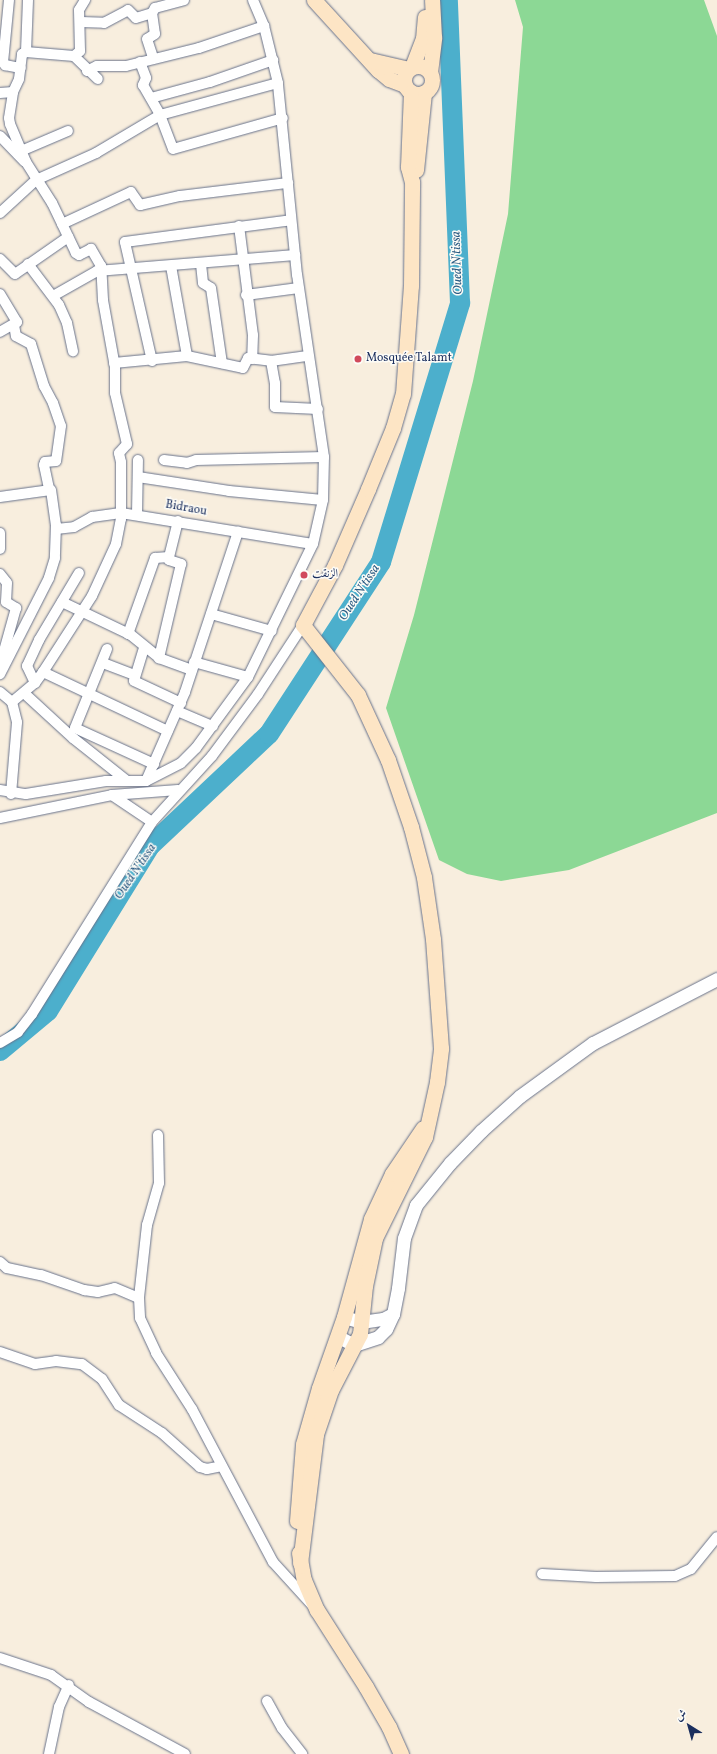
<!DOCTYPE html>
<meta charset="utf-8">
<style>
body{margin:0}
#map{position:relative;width:717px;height:1754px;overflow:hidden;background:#f8eede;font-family:Vollkorn,Amiri,serif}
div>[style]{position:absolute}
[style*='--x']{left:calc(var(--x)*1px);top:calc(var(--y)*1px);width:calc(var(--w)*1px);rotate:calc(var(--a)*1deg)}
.green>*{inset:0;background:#8cd895}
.river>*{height:20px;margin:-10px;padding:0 10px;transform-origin:10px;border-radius:10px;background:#4cafcc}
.roads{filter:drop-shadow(0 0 1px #68728b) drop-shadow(0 0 1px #68728b)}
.minor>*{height:10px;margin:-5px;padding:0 5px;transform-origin:5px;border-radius:5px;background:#fff}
.tertiary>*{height:13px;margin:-6.5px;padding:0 6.5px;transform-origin:6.5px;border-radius:6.5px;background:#fff}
.secondary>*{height:15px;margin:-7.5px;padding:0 7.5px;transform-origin:7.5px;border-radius:7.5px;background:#fde5c5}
.secondary>.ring{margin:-7.5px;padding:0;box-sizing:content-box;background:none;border:15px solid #fde5c5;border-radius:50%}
.dots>*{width:11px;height:11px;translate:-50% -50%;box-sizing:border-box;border:2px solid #fdfcf7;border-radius:50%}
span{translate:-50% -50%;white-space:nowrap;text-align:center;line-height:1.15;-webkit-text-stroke:3px #fdfcf7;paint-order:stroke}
.poi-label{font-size:12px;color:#1b2f5e}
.left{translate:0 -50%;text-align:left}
.street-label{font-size:12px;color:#1b2f5e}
.water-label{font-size:13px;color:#2c5c84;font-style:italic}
.north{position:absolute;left:669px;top:1706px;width:40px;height:40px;-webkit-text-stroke:3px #fdfcf7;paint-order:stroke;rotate:323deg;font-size:11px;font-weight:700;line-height:16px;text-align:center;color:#1b2f5e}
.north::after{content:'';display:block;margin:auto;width:14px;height:18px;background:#1b2f5e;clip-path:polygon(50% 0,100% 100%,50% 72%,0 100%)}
</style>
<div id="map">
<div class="green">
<i style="clip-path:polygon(515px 0,704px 0,717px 36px,717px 813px,569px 870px,501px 881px,467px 874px,439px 860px,386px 708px,414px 615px,473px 381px,508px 214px,523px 27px)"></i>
</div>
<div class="river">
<i style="--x:0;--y:1051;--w:62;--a:-39.8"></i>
<i style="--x:48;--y:1011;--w:194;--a:-58.3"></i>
<i style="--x:150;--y:846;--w:163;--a:-43.3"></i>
<i style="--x:269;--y:734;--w:205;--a:-56.9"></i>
<i style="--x:381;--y:562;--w:271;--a:-73"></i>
<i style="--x:460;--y:303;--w:303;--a:-92.3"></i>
</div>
<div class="roads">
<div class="minor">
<i style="--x:9;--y:0;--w:62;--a:95.5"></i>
<i style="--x:3;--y:62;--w:4;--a:56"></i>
<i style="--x:5;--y:65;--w:16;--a:11"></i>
<i style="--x:152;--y:13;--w:21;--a:82"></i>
<i style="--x:155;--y:34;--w:9;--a:148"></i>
<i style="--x:147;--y:39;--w:20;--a:72"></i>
<i style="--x:81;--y:22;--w:23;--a:2"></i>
<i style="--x:104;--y:23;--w:27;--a:-28"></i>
<i style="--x:128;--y:10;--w:11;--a:45"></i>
<i style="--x:136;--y:18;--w:17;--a:-17"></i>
<i style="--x:152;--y:13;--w:6;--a:-59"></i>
<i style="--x:155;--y:8;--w:30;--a:-15"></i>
<i style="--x:26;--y:52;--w:48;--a:4.8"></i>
<i style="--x:74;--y:56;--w:33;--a:44"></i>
<i style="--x:74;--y:56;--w:8;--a:-40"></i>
<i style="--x:80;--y:51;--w:41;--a:-91.4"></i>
<i style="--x:79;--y:10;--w:12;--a:-59"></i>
<i style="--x:140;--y:62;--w:17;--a:69"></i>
<i style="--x:146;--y:78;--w:8;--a:113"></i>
<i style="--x:143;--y:85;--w:34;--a:60"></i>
<i style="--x:160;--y:115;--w:36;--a:69"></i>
<i style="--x:173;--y:149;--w:114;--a:-15.7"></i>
<i style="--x:87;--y:71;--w:11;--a:-27"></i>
<i style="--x:97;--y:66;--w:29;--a:0"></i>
<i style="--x:126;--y:66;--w:75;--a:-13.9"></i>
<i style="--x:199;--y:48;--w:69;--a:-18.7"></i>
<i style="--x:0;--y:93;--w:13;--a:-4"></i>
<i style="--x:151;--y:98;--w:61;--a:-15.2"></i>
<i style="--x:210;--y:82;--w:67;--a:-19.2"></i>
<i style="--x:0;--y:136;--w:35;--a:46"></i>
<i style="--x:21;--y:151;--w:51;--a:-23.1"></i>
<i style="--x:0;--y:213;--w:49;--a:-42.5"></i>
<i style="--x:36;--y:180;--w:66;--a:-24.2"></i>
<i style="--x:96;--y:153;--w:74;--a:-30.7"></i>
<i style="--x:160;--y:115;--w:122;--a:-15.2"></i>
<i style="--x:62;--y:224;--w:76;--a:-24.9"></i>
<i style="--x:131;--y:192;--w:16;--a:55"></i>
<i style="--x:140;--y:205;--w:41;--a:-12.7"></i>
<i style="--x:180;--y:196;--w:109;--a:-6.9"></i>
<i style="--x:239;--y:226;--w:110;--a:82.7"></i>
<i style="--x:253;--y:335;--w:24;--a:92"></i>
<i style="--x:0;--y:259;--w:21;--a:45"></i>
<i style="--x:15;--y:274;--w:65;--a:-34.9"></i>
<i style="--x:28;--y:264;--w:51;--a:52.9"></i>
<i style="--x:59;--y:305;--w:20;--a:66"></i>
<i style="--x:67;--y:323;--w:29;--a:78"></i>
<i style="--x:201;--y:264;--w:19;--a:84"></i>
<i style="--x:203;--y:283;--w:9;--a:32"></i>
<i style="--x:211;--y:288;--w:76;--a:81.7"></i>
<i style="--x:171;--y:266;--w:91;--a:79.9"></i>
<i style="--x:0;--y:294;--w:33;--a:59"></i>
<i style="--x:17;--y:322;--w:20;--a:150"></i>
<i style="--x:246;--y:295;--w:53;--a:-7.5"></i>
<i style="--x:53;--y:296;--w:51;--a:-29.6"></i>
<i style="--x:97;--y:271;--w:199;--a:-4.6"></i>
<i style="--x:14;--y:325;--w:11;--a:80"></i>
<i style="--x:16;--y:336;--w:17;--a:28"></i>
<i style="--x:31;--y:344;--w:44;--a:72.8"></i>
<i style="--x:44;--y:386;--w:19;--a:62"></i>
<i style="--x:53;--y:403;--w:24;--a:71"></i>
<i style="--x:61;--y:426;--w:35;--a:98"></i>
<i style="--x:56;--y:461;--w:11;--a:175"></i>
<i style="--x:45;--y:462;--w:3;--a:108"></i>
<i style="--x:44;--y:465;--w:25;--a:78"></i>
<i style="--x:152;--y:361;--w:122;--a:-102.8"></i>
<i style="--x:125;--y:242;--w:167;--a:-7.5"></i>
<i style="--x:271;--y:361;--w:22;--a:80"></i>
<i style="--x:275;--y:383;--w:24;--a:90"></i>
<i style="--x:275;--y:407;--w:43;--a:2.7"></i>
<i style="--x:114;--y:363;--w:73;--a:-5.5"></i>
<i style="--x:187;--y:356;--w:57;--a:12.1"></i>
<i style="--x:243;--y:368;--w:11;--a:-63"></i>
<i style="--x:248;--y:358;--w:23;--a:7"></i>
<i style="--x:271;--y:361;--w:37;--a:-8"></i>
<i style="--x:164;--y:460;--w:23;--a:7"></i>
<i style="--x:187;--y:463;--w:9;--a:-18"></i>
<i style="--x:196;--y:460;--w:128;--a:-1.3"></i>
<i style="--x:138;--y:477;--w:92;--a:8.7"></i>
<i style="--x:229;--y:491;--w:94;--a:5.5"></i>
<i style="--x:0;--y:497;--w:51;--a:-7.8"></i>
<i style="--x:51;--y:490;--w:35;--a:82"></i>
<i style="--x:56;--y:525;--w:33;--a:92"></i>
<i style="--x:55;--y:558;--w:21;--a:107"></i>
<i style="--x:49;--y:578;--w:108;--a:117"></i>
<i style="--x:137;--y:515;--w:55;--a:-89"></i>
<i style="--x:56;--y:529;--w:18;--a:-6"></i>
<i style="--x:74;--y:527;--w:21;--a:-29"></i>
<i style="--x:92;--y:517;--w:29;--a:-8"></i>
<i style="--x:121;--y:513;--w:194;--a:9.2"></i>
<i style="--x:0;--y:533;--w:16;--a:90"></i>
<i style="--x:169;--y:557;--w:37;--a:-76"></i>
<i style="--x:0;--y:574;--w:11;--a:52"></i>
<i style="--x:7;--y:583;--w:19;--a:93"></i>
<i style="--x:6;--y:602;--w:12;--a:31"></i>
<i style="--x:16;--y:608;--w:52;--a:105.6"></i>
<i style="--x:2;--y:658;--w:9;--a:84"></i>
<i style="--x:62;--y:602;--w:76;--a:25.6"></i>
<i style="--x:131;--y:635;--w:36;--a:39"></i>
<i style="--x:159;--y:658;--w:35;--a:20"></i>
<i style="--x:211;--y:614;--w:63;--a:15.6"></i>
<i style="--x:128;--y:634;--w:81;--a:-70.4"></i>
<i style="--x:155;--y:558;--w:14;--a:-4"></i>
<i style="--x:169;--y:557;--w:3;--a:90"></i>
<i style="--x:169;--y:560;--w:13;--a:18"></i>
<i style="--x:181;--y:564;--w:97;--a:103.2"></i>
<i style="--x:144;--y:648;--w:34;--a:107"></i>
<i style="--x:134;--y:681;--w:52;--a:25.1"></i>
<i style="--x:107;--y:649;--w:85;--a:112.1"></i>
<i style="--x:75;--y:728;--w:87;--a:24.5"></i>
<i style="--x:194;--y:662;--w:56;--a:15.5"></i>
<i style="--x:103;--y:663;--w:34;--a:21"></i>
<i style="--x:43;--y:672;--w:138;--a:25.3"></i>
<i style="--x:35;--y:683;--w:19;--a:-115"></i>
<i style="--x:27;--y:666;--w:29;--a:-65"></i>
<i style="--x:39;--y:640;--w:78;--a:-59.2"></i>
<i style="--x:0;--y:692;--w:16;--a:40"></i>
<i style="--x:24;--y:693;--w:67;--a:42.6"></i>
<i style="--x:73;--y:738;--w:69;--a:38.5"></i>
<i style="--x:177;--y:711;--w:39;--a:23"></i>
<i style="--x:146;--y:781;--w:97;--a:-66.3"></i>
<i style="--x:185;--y:692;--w:169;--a:-71.7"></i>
<i style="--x:0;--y:790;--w:26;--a:9"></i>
<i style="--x:26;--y:794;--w:81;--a:-9.2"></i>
<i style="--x:106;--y:781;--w:40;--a:0"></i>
<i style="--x:146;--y:781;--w:39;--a:-27"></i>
<i style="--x:181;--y:763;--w:21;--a:-45"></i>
<i style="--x:196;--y:748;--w:88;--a:-53.8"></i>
<i style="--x:248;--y:677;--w:148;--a:-64"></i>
<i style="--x:313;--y:544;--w:45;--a:-77.2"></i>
<i style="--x:323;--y:500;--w:43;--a:-88.7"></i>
<i style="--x:324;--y:457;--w:184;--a:-98.4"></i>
<i style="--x:297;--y:275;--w:193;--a:-95.7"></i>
<i style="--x:278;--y:83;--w:59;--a:-103.8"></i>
<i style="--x:264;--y:26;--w:28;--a:-113"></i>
<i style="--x:11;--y:794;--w:72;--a:-85.2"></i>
<i style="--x:17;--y:722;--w:21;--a:-104"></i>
<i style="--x:12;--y:702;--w:30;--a:-40"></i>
<i style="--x:35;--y:683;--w:14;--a:-54"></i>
<i style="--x:43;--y:672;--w:90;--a:-57.2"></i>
<i style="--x:92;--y:596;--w:57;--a:-65.2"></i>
<i style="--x:116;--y:544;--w:25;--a:-79"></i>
<i style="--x:121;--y:519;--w:57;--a:-90"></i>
<i style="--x:121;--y:462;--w:9;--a:-103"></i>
<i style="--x:119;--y:453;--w:12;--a:-48"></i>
<i style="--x:127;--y:444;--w:52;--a:-103.2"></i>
<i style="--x:115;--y:393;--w:26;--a:-90"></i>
<i style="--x:115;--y:367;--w:68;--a:-100.2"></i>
<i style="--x:103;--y:300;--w:34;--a:-93"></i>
<i style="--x:101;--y:266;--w:20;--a:-120"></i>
<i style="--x:91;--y:249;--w:13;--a:153"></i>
<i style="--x:79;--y:255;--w:4;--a:-146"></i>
<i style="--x:76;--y:253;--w:55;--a:-115.6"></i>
<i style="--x:52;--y:203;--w:49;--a:-122.4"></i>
<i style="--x:26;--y:162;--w:41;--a:-112.8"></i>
<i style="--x:10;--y:124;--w:6;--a:-99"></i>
<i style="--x:9;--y:118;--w:26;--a:-81"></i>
<i style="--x:13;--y:92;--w:14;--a:-65"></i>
<i style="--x:19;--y:79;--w:25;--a:-83"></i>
<i style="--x:22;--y:54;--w:4;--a:-27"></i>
<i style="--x:26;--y:52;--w:52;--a:-87.8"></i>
<i style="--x:112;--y:795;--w:48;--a:34"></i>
<i style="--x:0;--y:818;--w:114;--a:-11.6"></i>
<i style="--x:112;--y:795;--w:66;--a:-4.3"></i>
<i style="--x:0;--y:1043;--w:21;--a:-31"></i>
<i style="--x:18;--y:1032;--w:23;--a:-52"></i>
<i style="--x:32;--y:1014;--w:226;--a:-58"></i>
<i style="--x:152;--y:822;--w:89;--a:-47.7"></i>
<i style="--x:212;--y:756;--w:77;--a:-53.4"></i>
<i style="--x:258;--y:694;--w:82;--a:-56.9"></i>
<i style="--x:158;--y:1135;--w:48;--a:88.8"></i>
<i style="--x:159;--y:1183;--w:44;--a:105.9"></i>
<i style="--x:147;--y:1225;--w:73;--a:96.3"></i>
<i style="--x:139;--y:1298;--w:20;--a:87"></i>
<i style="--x:140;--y:1318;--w:38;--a:65"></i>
<i style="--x:156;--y:1353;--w:67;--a:57.3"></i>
<i style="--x:192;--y:1409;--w:173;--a:62.1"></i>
<i style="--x:273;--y:1562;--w:59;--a:47.7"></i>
<i style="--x:0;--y:1262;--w:9;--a:41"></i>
<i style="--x:7;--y:1268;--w:35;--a:12"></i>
<i style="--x:41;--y:1275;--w:46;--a:19.2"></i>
<i style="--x:84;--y:1290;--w:14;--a:8"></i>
<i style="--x:98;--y:1292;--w:17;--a:-13"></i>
<i style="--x:115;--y:1288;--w:26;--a:23"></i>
<i style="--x:0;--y:1352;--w:37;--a:19"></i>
<i style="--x:35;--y:1364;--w:21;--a:-8"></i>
<i style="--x:56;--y:1361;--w:26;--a:7"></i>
<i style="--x:82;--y:1364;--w:25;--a:37"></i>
<i style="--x:102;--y:1379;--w:31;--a:57"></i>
<i style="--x:119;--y:1405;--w:51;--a:33.1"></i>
<i style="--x:162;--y:1433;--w:51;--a:41.8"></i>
<i style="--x:200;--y:1467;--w:7;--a:16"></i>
<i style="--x:207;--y:1469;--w:15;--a:-11"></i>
<i style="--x:542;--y:1574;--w:54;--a:3.2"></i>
<i style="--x:596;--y:1577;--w:79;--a:-0.7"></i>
<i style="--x:675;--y:1576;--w:17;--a:-24"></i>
<i style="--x:691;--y:1569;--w:41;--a:-50.9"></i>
<i style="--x:0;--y:1658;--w:54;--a:18.4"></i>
<i style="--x:51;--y:1675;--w:47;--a:35.4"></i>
<i style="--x:89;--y:1702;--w:109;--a:28.4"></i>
<i style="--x:267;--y:1701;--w:31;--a:61"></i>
<i style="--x:282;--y:1728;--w:33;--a:52"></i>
<i style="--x:49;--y:1754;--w:48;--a:-78"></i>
<i style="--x:59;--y:1707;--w:24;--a:-66"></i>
</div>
<div class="tertiary">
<i style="--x:344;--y:1317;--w:18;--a:16"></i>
<i style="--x:361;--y:1322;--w:22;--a:-8"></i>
<i style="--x:383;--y:1319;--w:11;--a:-27"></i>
<i style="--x:337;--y:1336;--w:19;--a:28"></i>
<i style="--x:354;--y:1345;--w:25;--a:-18"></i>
<i style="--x:378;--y:1337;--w:11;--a:-45"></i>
<i style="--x:386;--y:1329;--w:17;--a:-65"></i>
<i style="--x:393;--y:1314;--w:26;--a:-79"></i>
<i style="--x:398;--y:1288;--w:50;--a:-83.2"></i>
<i style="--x:404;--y:1238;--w:35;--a:-70"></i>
<i style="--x:416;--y:1205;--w:54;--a:-51"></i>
<i style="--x:450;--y:1163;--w:45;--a:-45.9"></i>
<i style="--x:481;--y:1131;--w:52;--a:-41.9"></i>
<i style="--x:520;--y:1096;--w:90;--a:-36"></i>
<i style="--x:593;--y:1043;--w:140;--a:-27.3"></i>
</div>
<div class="secondary">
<i style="--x:314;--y:0;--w:95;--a:47.6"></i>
<i style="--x:378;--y:70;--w:14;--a:39"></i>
<i style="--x:389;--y:79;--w:17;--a:21"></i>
<i style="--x:370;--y:60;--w:40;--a:13"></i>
<i class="ring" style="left:404px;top:66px;width:13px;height:13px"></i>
<i style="--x:412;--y:67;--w:30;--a:-69"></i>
<i style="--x:423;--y:39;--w:22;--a:-85"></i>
<i style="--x:430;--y:72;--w:35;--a:-83"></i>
<i style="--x:434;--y:37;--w:37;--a:-93"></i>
<i style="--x:416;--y:170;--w:78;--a:-84.1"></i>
<i style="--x:297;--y:1521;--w:77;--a:-85.5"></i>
<i style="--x:303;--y:1444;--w:58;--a:-74.1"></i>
<i style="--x:319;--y:1388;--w:75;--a:-70.6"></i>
<i style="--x:344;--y:1317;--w:102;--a:-74.6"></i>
<i style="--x:371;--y:1219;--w:50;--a:-65"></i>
<i style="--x:392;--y:1174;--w:55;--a:-56"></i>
<i style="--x:299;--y:1553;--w:27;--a:80"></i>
<i style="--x:304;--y:1580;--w:33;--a:67"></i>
<i style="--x:317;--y:1610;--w:91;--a:57.5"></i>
<i style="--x:366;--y:1687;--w:46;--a:60.1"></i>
<i style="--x:389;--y:1727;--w:30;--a:66"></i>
<i style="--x:300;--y:1563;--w:130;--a:-82.9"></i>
<i style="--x:316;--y:1434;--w:46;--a:-71.2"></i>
<i style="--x:331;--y:1390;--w:63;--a:-62.6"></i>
<i style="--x:360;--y:1334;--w:48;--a:-84.1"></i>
<i style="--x:365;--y:1286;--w:49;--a:-78.2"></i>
<i style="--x:375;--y:1238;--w:113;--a:-63.7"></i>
<i style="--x:425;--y:1137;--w:56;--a:-77.7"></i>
<i style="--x:437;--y:1082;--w:34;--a:-83"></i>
<i style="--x:441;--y:1048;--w:109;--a:-94.2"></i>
<i style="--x:433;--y:939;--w:63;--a:-98.3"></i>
<i style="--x:424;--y:877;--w:52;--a:-104.6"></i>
<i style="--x:411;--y:827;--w:71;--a:-108.9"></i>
<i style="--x:388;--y:760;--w:72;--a:-114.8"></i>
<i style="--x:358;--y:695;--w:89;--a:-128.2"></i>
<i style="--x:303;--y:625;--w:68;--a:-61.9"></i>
<i style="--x:335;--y:565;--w:83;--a:-66.5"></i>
<i style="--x:368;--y:489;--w:66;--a:-67.7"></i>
<i style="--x:393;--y:428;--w:35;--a:-74"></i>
<i style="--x:403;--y:394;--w:108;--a:-85.8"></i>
<i style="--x:411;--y:286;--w:104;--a:-89.4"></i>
<i style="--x:412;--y:182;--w:16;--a:-105"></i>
<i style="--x:408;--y:167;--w:75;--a:-87.7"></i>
</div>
</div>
<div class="dots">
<i style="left:358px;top:359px;background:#d1495b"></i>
<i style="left:304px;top:575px;background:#d1495b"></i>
</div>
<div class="poi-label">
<span class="left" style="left:366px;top:359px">Mosquée Talamt</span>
<span class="left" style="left:312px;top:575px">الزنقت</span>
</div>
<div class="street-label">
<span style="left:186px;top:509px;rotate:10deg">Bidraou</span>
</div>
<div class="water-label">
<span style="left:458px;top:263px;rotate:-92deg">Oued N'tissa</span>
<span style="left:360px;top:593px;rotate:-57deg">Oued N'tissa</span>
<span style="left:136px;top:872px;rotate:-56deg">Oued N'tissa</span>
</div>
<div class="north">ش</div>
</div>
